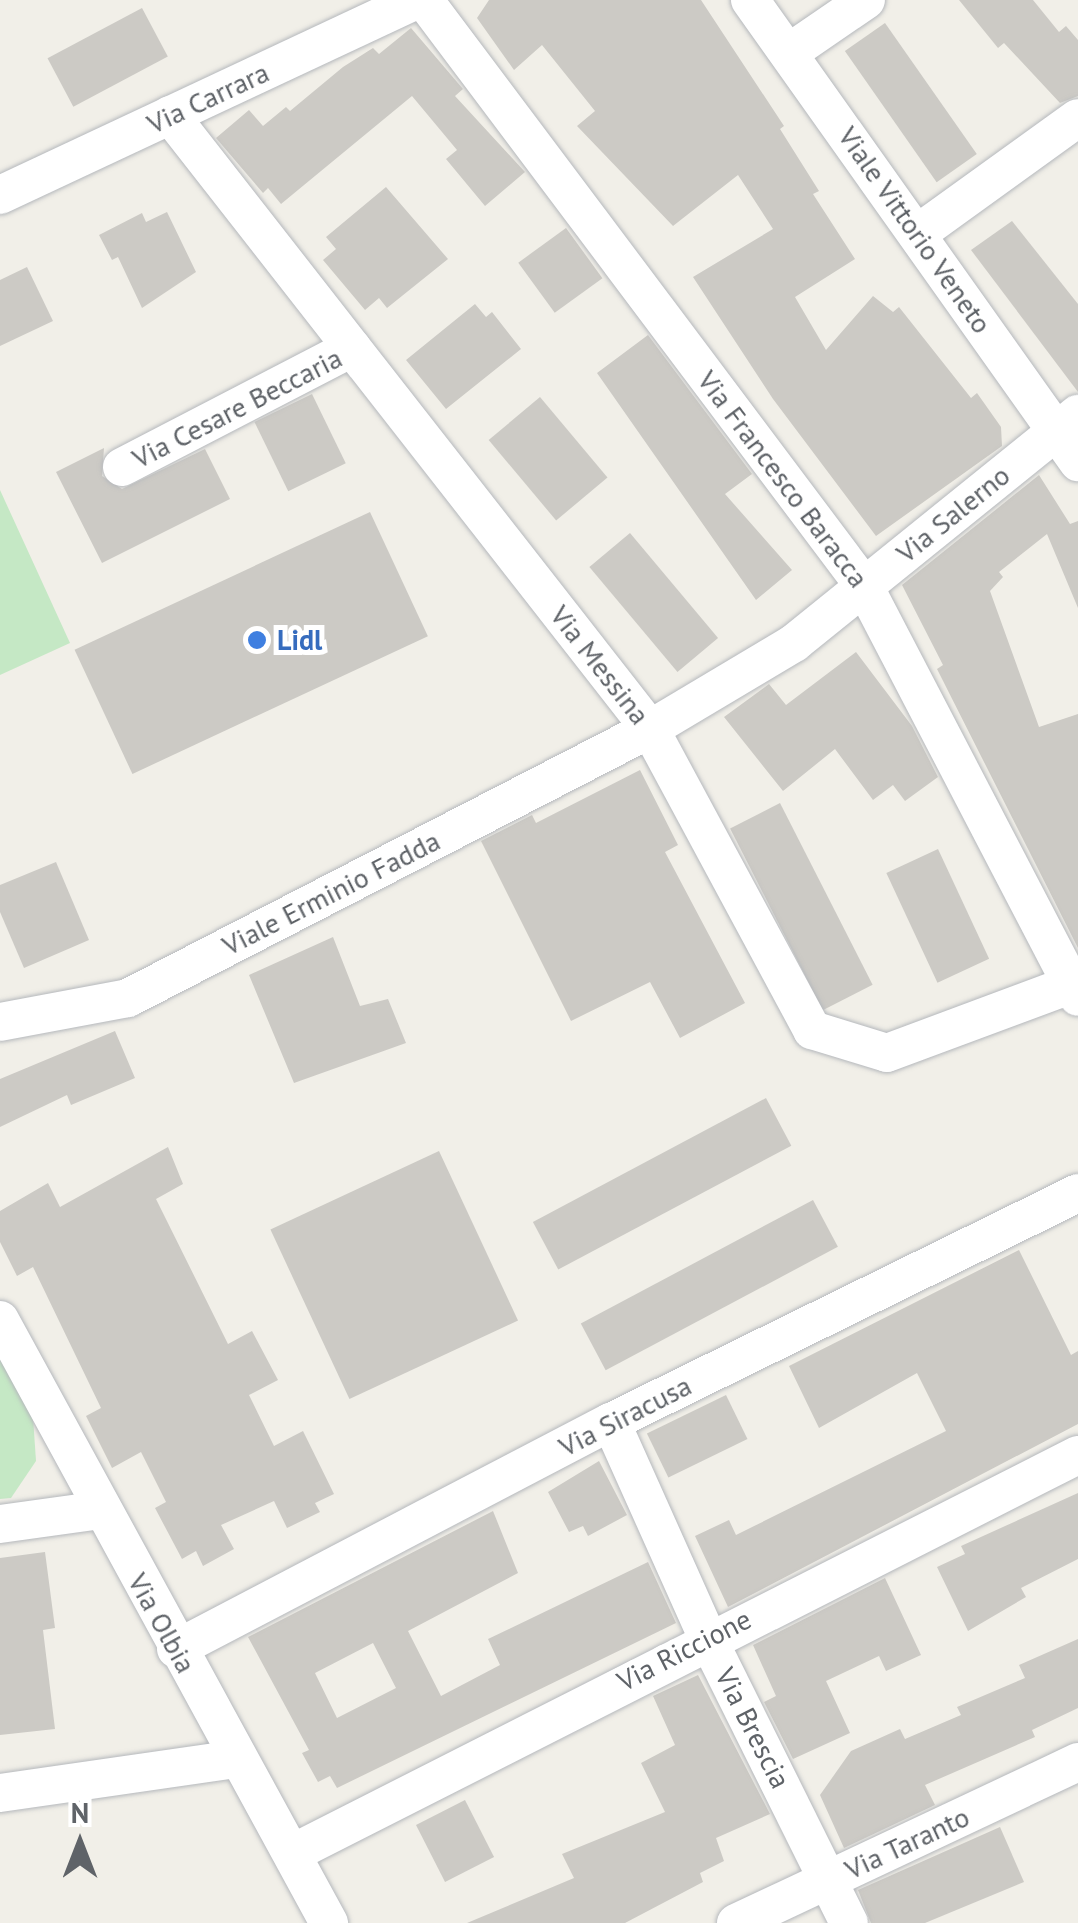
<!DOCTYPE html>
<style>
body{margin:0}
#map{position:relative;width:1078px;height:1923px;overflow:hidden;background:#f1efe8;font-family:"PT Sans",sans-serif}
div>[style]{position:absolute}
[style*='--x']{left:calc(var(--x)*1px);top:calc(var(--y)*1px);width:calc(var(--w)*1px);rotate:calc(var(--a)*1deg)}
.green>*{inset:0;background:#c5e8c5}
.building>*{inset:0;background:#cccac5;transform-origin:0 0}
.roads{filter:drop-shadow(0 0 2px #b5b8bc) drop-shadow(0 0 2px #b5b8bc)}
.minor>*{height:38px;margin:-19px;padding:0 19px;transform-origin:19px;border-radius:19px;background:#fff}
.dots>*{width:28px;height:28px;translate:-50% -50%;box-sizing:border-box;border:5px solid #fff;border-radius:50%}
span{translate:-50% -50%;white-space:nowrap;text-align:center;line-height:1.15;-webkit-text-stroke:10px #fff;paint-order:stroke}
.street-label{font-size:28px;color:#5f6368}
.shop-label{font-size:28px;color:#366cbe;font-weight:700}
.left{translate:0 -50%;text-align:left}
.north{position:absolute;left:30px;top:1793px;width:100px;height:100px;-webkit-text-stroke:8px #fff;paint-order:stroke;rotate:0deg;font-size:28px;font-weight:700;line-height:40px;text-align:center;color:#5f6368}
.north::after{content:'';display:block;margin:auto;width:35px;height:45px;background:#5f6368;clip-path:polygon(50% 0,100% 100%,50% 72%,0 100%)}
</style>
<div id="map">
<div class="green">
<i style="clip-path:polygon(0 490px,70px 643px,0 675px)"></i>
<i style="clip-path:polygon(0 1353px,33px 1417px,36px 1461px,11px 1498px,0 1499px)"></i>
</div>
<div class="building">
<i style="clip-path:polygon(489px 0,701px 0,784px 126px,780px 129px,819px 191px,813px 194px,855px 259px,795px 297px,826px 350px,873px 296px,893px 312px,899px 307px,971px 398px,977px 393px,1001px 427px,1002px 446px,876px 536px,773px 399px,693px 277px,773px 229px,738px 175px,673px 226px,577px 126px,595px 111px,542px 45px,514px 70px,477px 18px)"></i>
<i style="clip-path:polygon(959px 0,1033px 0,1059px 32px,1066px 26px,1078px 40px,1078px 96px,1060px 103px,1004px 43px,998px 48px)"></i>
<i style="left:142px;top:8px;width:55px;height:107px;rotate:62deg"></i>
<i style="left:885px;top:23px;width:160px;height:49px;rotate:55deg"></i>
<i style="clip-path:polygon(411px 28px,463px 89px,455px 96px,525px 172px,485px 206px,446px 159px,457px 150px,412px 96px,281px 204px,268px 188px,263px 193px,216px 138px,249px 110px,263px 126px,286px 107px,290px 111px,343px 67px,373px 48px,379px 54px)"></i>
<i style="clip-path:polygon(386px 187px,448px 259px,387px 308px,379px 298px,365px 310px,323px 260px,336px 249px,326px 237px)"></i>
<i style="clip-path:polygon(167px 212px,196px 272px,142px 308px,118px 257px,112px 260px,99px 235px,142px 213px,146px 222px)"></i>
<i style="clip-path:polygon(1012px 221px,1078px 304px,1078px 392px,971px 250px)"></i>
<i style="left:566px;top:228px;width:62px;height:59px;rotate:54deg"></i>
<i style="clip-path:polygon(27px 267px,53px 321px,0 346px,0 280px)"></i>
<i style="clip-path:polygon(475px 304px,486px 317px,492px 312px,521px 349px,446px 409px,406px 360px)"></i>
<i style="clip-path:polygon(648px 335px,752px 474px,725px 494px,792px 570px,756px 600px,597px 373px)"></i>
<i style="left:312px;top:394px;width:77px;height:64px;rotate:64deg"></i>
<i style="left:540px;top:397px;width:105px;height:67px;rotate:50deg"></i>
<i style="clip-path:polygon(104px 448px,102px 476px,122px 489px,205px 449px,230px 499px,102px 563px,56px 472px)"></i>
<i style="clip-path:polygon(1039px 475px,1070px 524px,1078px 521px,1078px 608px,1047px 534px,999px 572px,1003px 577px,990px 591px,1039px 727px,1078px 714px,1078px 948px,937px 669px,943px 665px,902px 585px)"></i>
<i style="left:370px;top:512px;width:137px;height:326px;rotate:65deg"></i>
<i style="left:630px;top:533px;width:137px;height:53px;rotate:50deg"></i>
<i style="clip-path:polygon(856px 652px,912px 726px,938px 777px,905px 801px,893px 785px,873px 800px,835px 749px,783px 791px,724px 717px,769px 684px,786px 705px)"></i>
<i style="clip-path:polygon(640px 770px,678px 845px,665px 852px,745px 1003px,680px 1038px,650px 982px,571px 1021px,481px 841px,532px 815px,536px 823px)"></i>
<i style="left:780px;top:803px;width:204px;height:56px;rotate:63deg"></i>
<i style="left:938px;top:849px;width:121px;height:57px;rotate:65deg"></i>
<i style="clip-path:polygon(56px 862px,89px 940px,24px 968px,0 912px,0 885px)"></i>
<i style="clip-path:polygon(333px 937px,360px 1006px,388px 999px,406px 1043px,294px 1083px,249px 975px)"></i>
<i style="clip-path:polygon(115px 1031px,135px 1078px,71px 1105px,67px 1095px,0 1127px,0 1079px)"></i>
<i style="left:766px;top:1098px;width:54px;height:264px;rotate:62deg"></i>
<i style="clip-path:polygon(168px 1147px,183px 1184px,156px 1199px,228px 1344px,252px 1331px,278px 1380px,249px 1395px,274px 1446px,303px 1431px,334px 1494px,315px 1503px,320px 1512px,287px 1528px,274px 1501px,221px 1525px,234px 1549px,203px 1566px,196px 1551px,182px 1559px,155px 1508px,166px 1502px,141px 1452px,112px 1468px,86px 1416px,101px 1408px,33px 1267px,17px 1276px,0 1242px,0 1211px,48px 1183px,60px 1207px)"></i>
<i style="left:439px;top:1151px;width:187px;height:186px;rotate:65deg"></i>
<i style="left:813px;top:1200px;width:53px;height:263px;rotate:62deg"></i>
<i style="clip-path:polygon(1019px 1250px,1071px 1355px,1078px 1351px,1078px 1424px,728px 1607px,695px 1536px,729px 1520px,736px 1535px,946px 1431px,917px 1373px,819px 1428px,789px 1366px)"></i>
<i style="left:726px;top:1395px;width:49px;height:88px;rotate:64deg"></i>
<i style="clip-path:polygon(599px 1461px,627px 1515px,588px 1536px,583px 1526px,569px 1532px,548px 1492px)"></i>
<i style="clip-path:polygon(1078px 1493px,1078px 1559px,1021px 1588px,1026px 1597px,968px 1631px,937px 1567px,965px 1554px,961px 1546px)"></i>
<i style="clip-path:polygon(evenodd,493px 1511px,518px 1573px,408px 1631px,441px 1696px,500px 1665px,488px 1639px,648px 1562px,676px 1623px,337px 1788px,330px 1776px,318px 1782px,302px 1753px,309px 1750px,248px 1637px,493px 1511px,373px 1643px,396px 1688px,337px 1718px,315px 1673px,373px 1643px)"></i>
<i style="clip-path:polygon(45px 1552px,55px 1628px,43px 1630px,55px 1729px,0 1735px,0 1558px)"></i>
<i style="clip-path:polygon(885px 1578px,921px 1655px,886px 1671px,879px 1656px,826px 1681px,850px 1733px,793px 1759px,764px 1702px,776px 1696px,753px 1645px)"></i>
<i style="clip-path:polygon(1078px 1639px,1078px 1708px,1032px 1730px,1035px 1737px,925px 1785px,935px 1805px,844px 1848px,820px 1795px,851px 1751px,900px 1729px,905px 1739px,961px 1715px,957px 1707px,1025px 1678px,1019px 1665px)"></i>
<i style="clip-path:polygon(698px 1675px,770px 1814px,716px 1838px,724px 1861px,700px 1873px,703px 1882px,625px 1923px,467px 1923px,574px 1878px,562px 1854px,665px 1812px,641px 1763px,675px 1745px,653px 1696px)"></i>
<i style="left:465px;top:1800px;width:64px;height:55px;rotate:63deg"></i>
<i style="clip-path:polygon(1000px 1827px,1024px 1882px,925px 1923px,871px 1923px,858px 1890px)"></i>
</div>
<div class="roads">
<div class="minor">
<i style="--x:424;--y:0;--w:733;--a:53.1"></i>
<i style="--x:864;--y:586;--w:463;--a:62.5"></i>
<i style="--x:750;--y:0;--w:567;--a:54.63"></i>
<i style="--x:790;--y:52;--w:92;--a:-34.4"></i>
<i style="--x:170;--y:115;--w:779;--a:51.98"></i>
<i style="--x:650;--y:729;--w:342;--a:61.7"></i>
<i style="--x:812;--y:1030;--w:78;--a:17"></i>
<i style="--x:887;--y:1053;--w:204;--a:-20.4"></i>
<i style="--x:0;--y:195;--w:459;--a:-25.1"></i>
<i style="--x:917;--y:234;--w:198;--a:-35.8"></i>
<i style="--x:122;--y:467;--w:259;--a:-27.4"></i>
<i style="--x:0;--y:1022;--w:130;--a:-10.6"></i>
<i style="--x:128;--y:998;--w:587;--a:-27.26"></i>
<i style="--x:650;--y:729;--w:168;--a:-30.8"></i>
<i style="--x:794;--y:643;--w:365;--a:-38.9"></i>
<i style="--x:0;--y:1320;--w:687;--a:61.38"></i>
<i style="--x:611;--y:1422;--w:235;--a:65.9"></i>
<i style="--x:707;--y:1637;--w:319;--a:63.6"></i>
<i style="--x:0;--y:1524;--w:102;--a:-7.9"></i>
<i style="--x:176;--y:1649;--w:491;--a:-27.6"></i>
<i style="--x:611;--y:1422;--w:520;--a:-26.12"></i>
<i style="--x:0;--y:1793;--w:238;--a:-8.2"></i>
<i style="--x:293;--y:1853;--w:880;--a:-26.89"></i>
<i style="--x:736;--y:1923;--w:378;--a:-25.2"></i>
</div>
</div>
<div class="dots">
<i style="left:257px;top:640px;background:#3f7fe0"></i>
</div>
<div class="street-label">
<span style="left:208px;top:98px;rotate:-25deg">Via Carrara</span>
<span style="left:915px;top:230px;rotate:55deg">Viale Vittorio Veneto</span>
<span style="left:237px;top:408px;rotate:-27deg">Via Cesare Beccaria</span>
<span style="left:783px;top:479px;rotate:53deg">Via Francesco Baracca</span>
<span style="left:953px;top:514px;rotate:-39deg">Via Salerno</span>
<span style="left:600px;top:665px;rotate:52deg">Via Messina</span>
<span style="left:331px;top:893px;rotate:-27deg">Viale Erminio Fadda</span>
<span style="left:625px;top:1416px;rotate:-27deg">Via Siracusa</span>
<span style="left:162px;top:1623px;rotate:61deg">Via Olbia</span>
<span style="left:684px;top:1650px;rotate:-27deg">Via Riccione</span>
<span style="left:753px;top:1728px;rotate:63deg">Via Brescia</span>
<span style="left:907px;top:1843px;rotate:-25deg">Via Taranto</span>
</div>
<div class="shop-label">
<span class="left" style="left:277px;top:640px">Lidl</span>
</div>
<div class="north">N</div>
</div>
